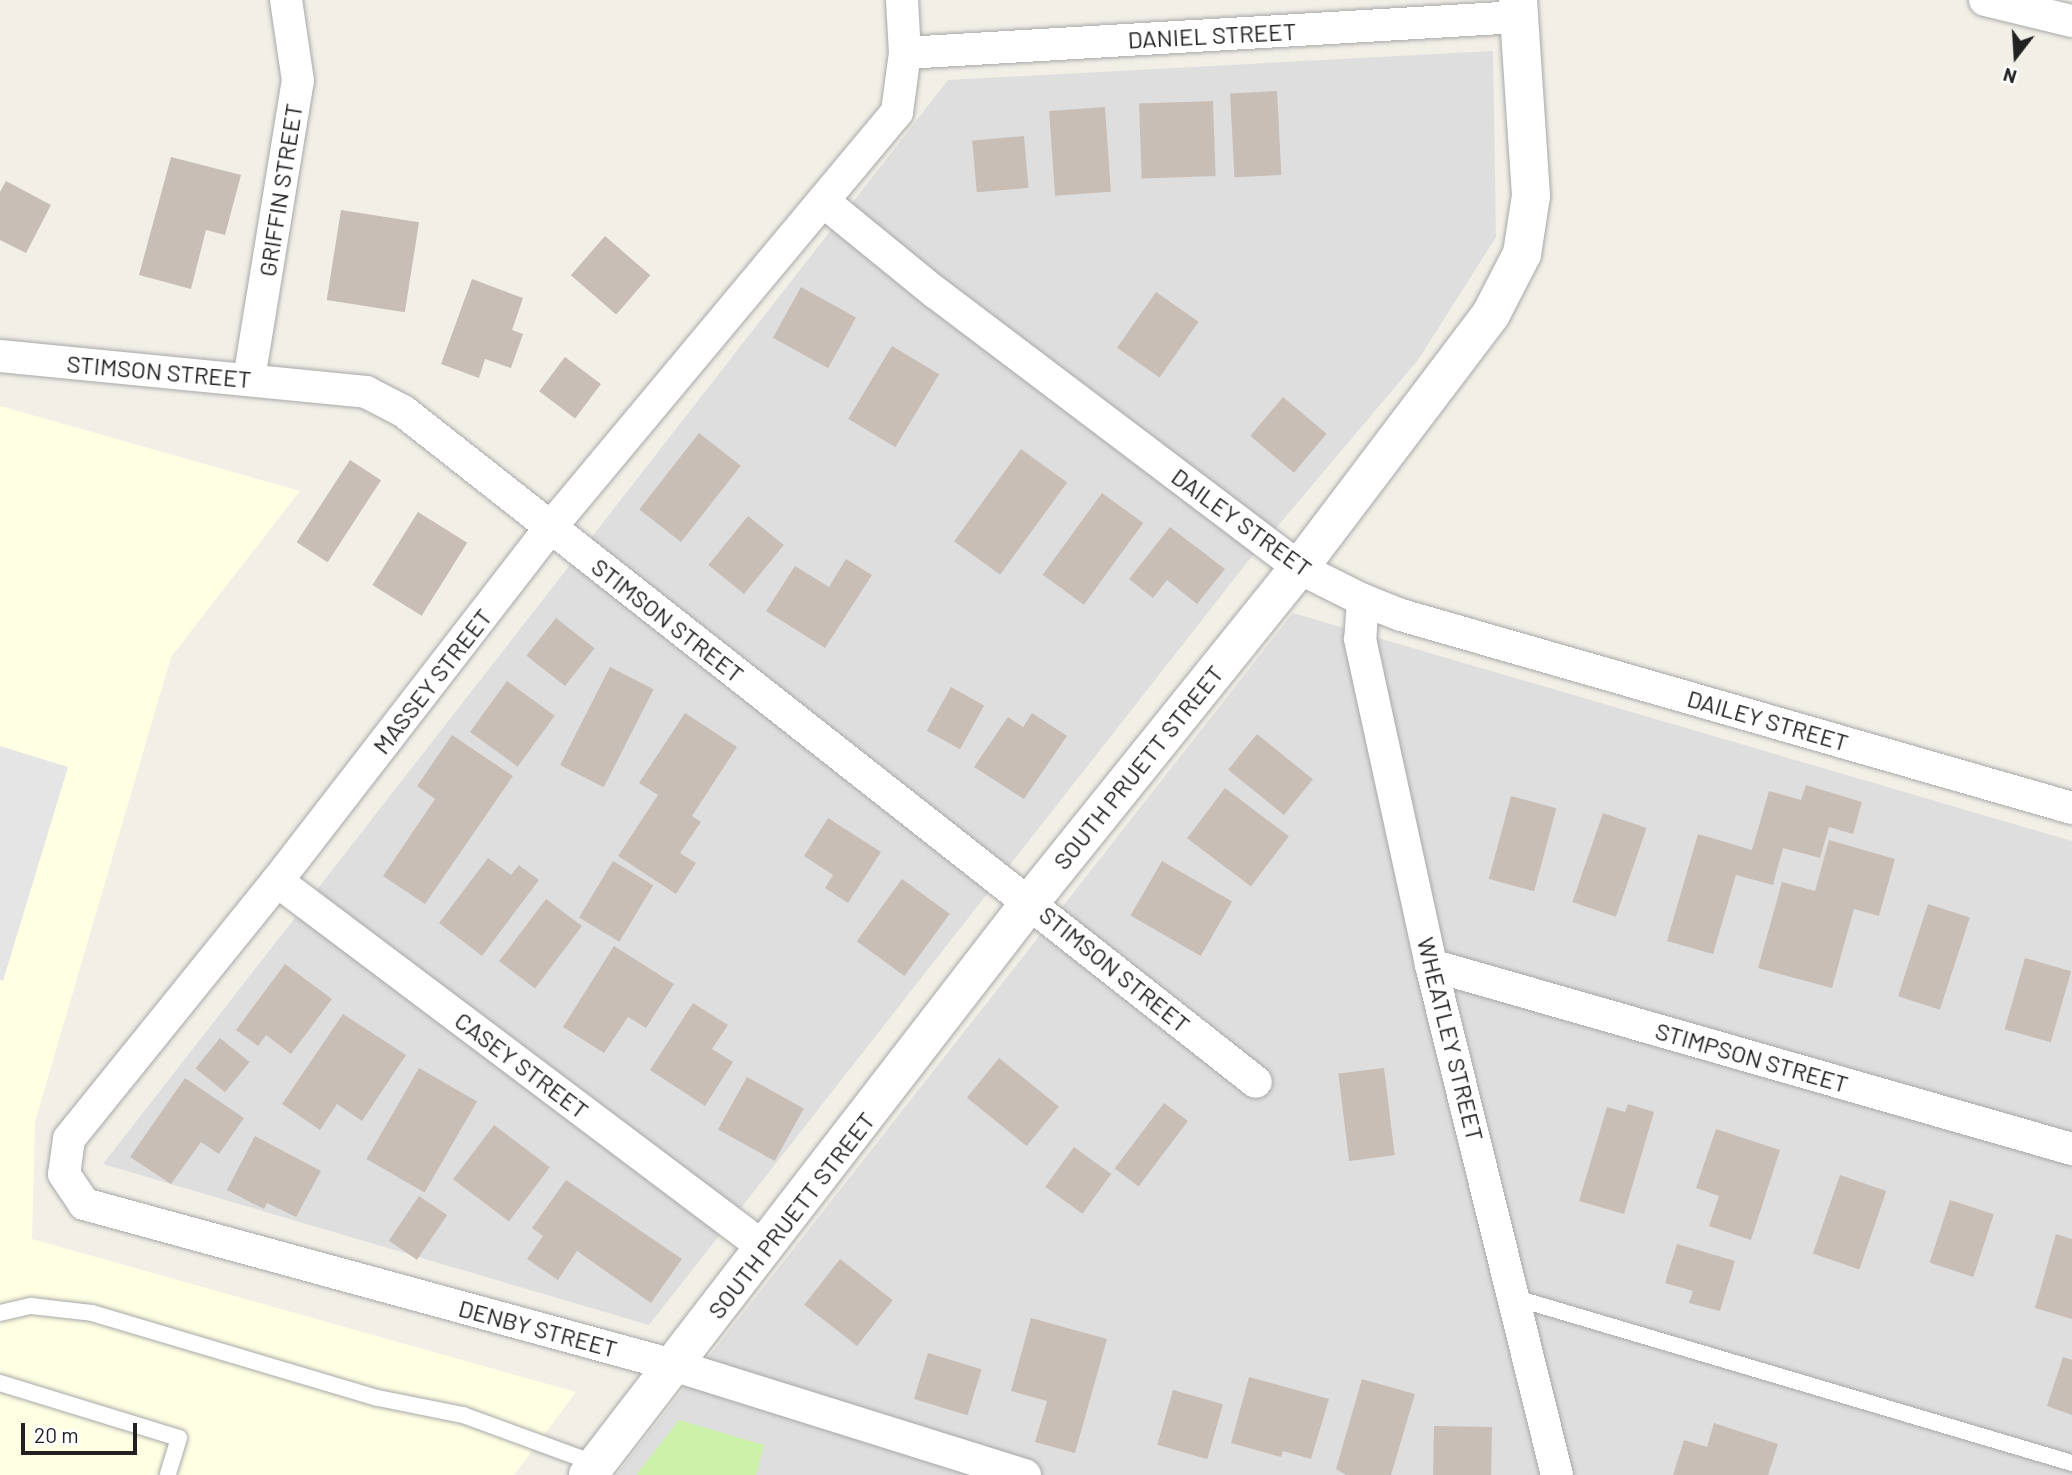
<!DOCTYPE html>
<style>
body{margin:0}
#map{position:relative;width:2072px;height:1475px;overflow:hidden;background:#f2efe7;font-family:Barlow,sans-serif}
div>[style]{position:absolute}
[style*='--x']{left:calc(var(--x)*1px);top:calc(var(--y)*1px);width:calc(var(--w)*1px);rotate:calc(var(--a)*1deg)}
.residential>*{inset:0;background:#dfdede}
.education>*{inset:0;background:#ffffe4}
.grass>*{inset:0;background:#ccf1a9}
.parking>*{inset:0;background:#e5e5e5}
.building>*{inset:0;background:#c8beb6;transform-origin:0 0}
.roads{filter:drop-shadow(0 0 2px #a8a8a8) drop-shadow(0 0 2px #a8a8a8)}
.service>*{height:16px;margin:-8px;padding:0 8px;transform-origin:8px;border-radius:8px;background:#fff}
.minor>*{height:32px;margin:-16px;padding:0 16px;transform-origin:16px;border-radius:16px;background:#fff}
.tertiary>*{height:38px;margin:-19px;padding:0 19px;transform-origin:19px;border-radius:19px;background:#fff}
span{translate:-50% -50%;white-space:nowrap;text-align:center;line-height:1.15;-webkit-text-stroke:7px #fff;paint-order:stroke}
.street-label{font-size:24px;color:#212121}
.north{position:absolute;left:1981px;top:21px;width:70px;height:70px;-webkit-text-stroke:5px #fff;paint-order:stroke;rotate:197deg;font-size:19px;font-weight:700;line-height:28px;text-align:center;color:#212121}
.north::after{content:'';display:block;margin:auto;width:24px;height:32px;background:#212121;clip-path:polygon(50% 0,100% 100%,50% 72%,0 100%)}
.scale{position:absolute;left:21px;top:1423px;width:116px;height:32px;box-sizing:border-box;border:4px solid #212121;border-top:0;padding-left:9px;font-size:21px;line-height:24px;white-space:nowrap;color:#212121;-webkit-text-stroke:5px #fff;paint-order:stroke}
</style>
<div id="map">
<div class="residential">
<i style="clip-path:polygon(1493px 51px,1496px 237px,1418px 360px,1249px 560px,649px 1325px,103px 1164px,948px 80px)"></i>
<i style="clip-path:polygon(1293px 613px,2072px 841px,2072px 1475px,616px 1475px)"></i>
</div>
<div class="education">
<i style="clip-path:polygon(0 406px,300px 491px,171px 657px,35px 1122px,32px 1239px,576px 1392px,514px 1475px,0 1475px)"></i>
</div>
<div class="grass">
<i style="clip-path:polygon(679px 1420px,764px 1445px,756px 1475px,636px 1475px)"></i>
</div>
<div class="parking">
<i style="clip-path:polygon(0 746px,68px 767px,3px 981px,0 980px)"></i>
</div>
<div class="building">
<i style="left:1277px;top:91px;width:84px;height:47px;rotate:87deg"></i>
<i style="left:1213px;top:101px;width:75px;height:74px;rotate:88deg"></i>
<i style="left:1105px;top:107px;width:85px;height:56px;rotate:86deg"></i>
<i style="left:1024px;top:136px;width:52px;height:52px;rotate:85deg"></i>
<i style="clip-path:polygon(171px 157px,241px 175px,225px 235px,206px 230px,191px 289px,139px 275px)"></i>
<i style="clip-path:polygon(6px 181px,51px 205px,26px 253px,0 240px,0 192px)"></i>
<i style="left:341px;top:210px;width:79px;height:91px;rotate:9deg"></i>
<i style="left:605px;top:236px;width:60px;height:52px;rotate:41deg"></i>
<i style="clip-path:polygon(472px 279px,523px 298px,512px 330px,523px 334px,511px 368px,485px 359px,479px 378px,441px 364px)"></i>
<i style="left:801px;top:287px;width:63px;height:58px;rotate:29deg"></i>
<i style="left:1156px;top:292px;width:52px;height:68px;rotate:35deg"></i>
<i style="left:892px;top:346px;width:55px;height:85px;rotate:31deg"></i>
<i style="left:565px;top:357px;width:45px;height:43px;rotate:37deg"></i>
<i style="left:1283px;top:397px;width:57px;height:51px;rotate:40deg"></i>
<i style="left:699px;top:433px;width:53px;height:97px;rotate:38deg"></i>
<i style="left:1021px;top:449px;width:57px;height:114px;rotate:36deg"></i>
<i style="left:350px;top:460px;width:37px;height:98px;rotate:33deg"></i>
<i style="left:1102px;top:493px;width:51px;height:101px;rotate:36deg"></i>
<i style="left:418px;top:512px;width:58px;height:86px;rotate:32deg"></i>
<i style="left:748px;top:516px;width:46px;height:63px;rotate:39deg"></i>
<i style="clip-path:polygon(1170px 527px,1225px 569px,1197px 604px,1167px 580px,1153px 598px,1129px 579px)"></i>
<i style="clip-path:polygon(846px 559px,872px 575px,825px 648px,766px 611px,795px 566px,829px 587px)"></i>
<i style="left:556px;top:618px;width:49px;height:48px;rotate:38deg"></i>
<i style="left:610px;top:667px;width:49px;height:110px;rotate:27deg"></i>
<i style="left:507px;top:681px;width:59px;height:63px;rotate:36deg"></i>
<i style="left:951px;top:687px;width:38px;height:50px;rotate:29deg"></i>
<i style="clip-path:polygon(685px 713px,737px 747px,692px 816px,701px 822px,680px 853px,696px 863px,676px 894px,618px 856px,658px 795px,639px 783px)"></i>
<i style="clip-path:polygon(1032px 713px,1067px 736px,1024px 799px,974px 767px,1008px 717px,1023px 727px)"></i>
<i style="left:1257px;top:734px;width:72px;height:46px;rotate:39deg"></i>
<i style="clip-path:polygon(452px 735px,513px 776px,425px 904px,383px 876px,435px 799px,417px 786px)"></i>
<i style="clip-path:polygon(1806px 785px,1862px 802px,1853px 834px,1829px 827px,1820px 858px,1783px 848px,1773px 885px,1736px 875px,1713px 954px,1667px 941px,1698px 834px,1752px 850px,1769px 791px,1801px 800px)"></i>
<i style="left:1225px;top:788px;width:80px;height:63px;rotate:37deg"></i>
<i style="left:1511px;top:796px;width:47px;height:86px;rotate:15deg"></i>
<i style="left:1603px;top:813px;width:46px;height:94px;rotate:19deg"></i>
<i style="clip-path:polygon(828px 818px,881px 852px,848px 903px,825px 888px,833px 875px,804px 856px)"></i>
<i style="clip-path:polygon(1829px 840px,1895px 859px,1879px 916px,1854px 909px,1832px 988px,1758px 968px,1782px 882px,1815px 891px)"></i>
<i style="clip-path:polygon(488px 858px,511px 875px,519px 865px,539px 880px,482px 956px,439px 923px)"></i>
<i style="left:613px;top:861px;width:47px;height:66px;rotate:31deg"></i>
<i style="left:1162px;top:861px;width:81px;height:63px;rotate:30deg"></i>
<i style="left:902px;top:879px;width:59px;height:77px;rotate:36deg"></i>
<i style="left:546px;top:899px;width:45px;height:78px;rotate:37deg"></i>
<i style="left:1928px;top:904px;width:44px;height:97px;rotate:18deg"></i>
<i style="clip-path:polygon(614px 946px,674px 984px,646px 1028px,628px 1017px,604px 1053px,563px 1027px)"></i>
<i style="left:2025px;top:958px;width:48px;height:74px;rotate:16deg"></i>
<i style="clip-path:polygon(285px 964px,332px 999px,291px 1054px,266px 1035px,258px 1046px,236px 1030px)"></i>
<i style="clip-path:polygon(693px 1003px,728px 1025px,712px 1049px,733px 1062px,705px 1106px,650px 1070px)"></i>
<i style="clip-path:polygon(343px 1014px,406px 1055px,362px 1121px,337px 1104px,320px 1130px,282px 1104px)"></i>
<i style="left:220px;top:1038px;width:38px;height:39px;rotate:39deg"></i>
<i style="left:999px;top:1058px;width:77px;height:51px;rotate:39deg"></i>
<i style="left:419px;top:1068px;width:67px;height:105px;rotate:30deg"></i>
<i style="left:1384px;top:1068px;width:88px;height:46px;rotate:83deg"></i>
<i style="left:747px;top:1077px;width:65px;height:60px;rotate:29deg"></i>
<i style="clip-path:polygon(185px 1078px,244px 1118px,219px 1154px,201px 1142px,171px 1184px,130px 1157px)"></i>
<i style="left:1164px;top:1103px;width:30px;height:82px;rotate:37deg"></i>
<i style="clip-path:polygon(1628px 1104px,1654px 1112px,1624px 1214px,1579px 1201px,1607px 1107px,1625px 1112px)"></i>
<i style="left:494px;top:1125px;width:70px;height:68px;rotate:37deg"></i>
<i style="clip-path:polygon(1716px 1129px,1780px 1150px,1751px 1240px,1709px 1226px,1719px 1196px,1696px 1188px)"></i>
<i style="clip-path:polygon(255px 1136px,321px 1171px,296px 1217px,267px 1203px,264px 1209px,227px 1190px)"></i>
<i style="left:1074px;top:1147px;width:46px;height:49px;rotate:36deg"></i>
<i style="left:1840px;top:1175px;width:49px;height:83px;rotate:19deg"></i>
<i style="clip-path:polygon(566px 1180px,682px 1259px,651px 1303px,577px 1251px,558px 1280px,527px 1259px,543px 1236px,532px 1228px)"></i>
<i style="left:419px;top:1196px;width:34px;height:54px;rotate:34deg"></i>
<i style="left:1950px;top:1200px;width:46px;height:66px;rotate:18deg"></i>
<i style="clip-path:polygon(2056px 1234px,2072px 1239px,2072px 1319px,2035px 1308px)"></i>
<i style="clip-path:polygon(1677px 1244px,1735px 1261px,1720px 1311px,1689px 1303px,1693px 1291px,1665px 1283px)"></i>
<i style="left:840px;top:1259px;width:67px;height:58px;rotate:38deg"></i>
<i style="clip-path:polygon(1031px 1318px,1107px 1339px,1075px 1453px,1035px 1442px,1047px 1401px,1011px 1391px)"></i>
<i style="left:928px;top:1353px;width:56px;height:48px;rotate:17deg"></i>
<i style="clip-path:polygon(2063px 1357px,2072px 1360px,2072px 1415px,2047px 1406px)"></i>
<i style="clip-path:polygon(1249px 1377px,1329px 1399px,1311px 1459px,1283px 1451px,1281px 1457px,1231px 1443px)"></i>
<i style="clip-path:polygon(1362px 1379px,1415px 1394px,1391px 1475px,1346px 1475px,1336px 1469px)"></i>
<i style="left:1173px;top:1390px;width:52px;height:57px;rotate:16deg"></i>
<i style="clip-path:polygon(1714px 1423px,1778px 1444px,1768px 1475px,1673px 1475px,1684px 1440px,1707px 1447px)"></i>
<i style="left:1434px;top:1426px;width:58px;height:49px;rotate:1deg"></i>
</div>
<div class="roads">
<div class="service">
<i style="--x:1516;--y:1298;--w:580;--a:16.53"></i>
<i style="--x:0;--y:1313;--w:32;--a:-13"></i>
<i style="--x:31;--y:1306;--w:61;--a:6.5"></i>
<i style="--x:92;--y:1313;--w:298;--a:16.6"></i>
<i style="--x:378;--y:1398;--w:87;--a:11.3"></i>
<i style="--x:463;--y:1415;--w:143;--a:20.1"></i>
<i style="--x:0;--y:1383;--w:187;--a:17.1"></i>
<i style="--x:179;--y:1438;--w:39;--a:107"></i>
</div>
<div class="minor">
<i style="--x:902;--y:0;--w:53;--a:86.8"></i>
<i style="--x:905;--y:53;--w:60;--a:97.7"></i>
<i style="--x:897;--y:112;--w:542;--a:129.83"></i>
<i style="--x:550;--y:528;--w:446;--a:127.7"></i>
<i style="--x:277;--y:881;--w:331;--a:128.9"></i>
<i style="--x:69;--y:1139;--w:35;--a:98"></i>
<i style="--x:64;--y:1174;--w:36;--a:56"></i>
<i style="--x:84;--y:1204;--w:611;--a:15.29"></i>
<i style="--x:673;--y:1365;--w:369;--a:17.4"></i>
<i style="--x:1985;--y:0;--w:89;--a:13.6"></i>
<i style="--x:905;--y:53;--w:614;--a:-3.36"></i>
<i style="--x:823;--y:201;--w:146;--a:39.2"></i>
<i style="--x:936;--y:293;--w:455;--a:37.1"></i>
<i style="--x:1299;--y:568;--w:72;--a:26.6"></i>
<i style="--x:1363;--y:600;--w:41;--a:21.5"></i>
<i style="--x:1401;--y:615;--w:698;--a:16.05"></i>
<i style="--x:0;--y:356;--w:368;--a:5.6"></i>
<i style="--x:366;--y:392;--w:42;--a:27.2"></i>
<i style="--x:403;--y:411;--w:1085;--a:38.19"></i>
<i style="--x:249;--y:379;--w:302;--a:-80.7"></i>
<i style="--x:298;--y:81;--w:82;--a:-98.4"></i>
<i style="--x:1363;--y:600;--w:39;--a:94"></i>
<i style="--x:1360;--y:639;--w:334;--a:77.7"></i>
<i style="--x:1431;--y:965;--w:525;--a:76.12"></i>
<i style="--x:277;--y:881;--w:612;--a:36.96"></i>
<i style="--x:1431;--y:965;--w:667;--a:16.02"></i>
</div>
<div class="tertiary">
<i style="--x:588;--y:1475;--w:724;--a:-52.35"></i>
<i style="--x:1030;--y:902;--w:429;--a:-51.2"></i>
<i style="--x:1299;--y:568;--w:318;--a:-52.9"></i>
<i style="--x:1491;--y:314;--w:68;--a:-62.7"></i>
<i style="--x:1522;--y:254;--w:59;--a:-81.2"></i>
<i style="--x:1531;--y:196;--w:196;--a:-93.8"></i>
</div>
</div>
<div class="street-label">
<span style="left:1212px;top:35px;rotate:-3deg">DANIEL STREET</span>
<span style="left:280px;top:190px;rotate:-81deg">GRIFFIN STREET</span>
<span style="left:159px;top:371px;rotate:5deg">STIMSON STREET</span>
<span style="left:1242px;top:522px;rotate:36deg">DAILEY STREET</span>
<span style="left:668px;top:620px;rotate:38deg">STIMSON STREET</span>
<span style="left:432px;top:681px;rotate:-52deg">MASSEY STREET</span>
<span style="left:1768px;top:720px;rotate:16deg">DAILEY STREET</span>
<span style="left:1138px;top:767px;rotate:-51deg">SOUTH PRUETT STREET</span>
<span style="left:1115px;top:969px;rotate:39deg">STIMSON STREET</span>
<span style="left:1451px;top:1039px;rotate:76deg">WHEATLEY STREET</span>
<span style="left:1752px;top:1057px;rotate:16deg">STIMPSON STREET</span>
<span style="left:522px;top:1065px;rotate:37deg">CASEY STREET</span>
<span style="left:791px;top:1215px;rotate:-52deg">SOUTH PRUETT STREET</span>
<span style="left:538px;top:1328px;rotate:15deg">DENBY STREET</span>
</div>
<div class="north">N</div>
<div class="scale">20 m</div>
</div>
